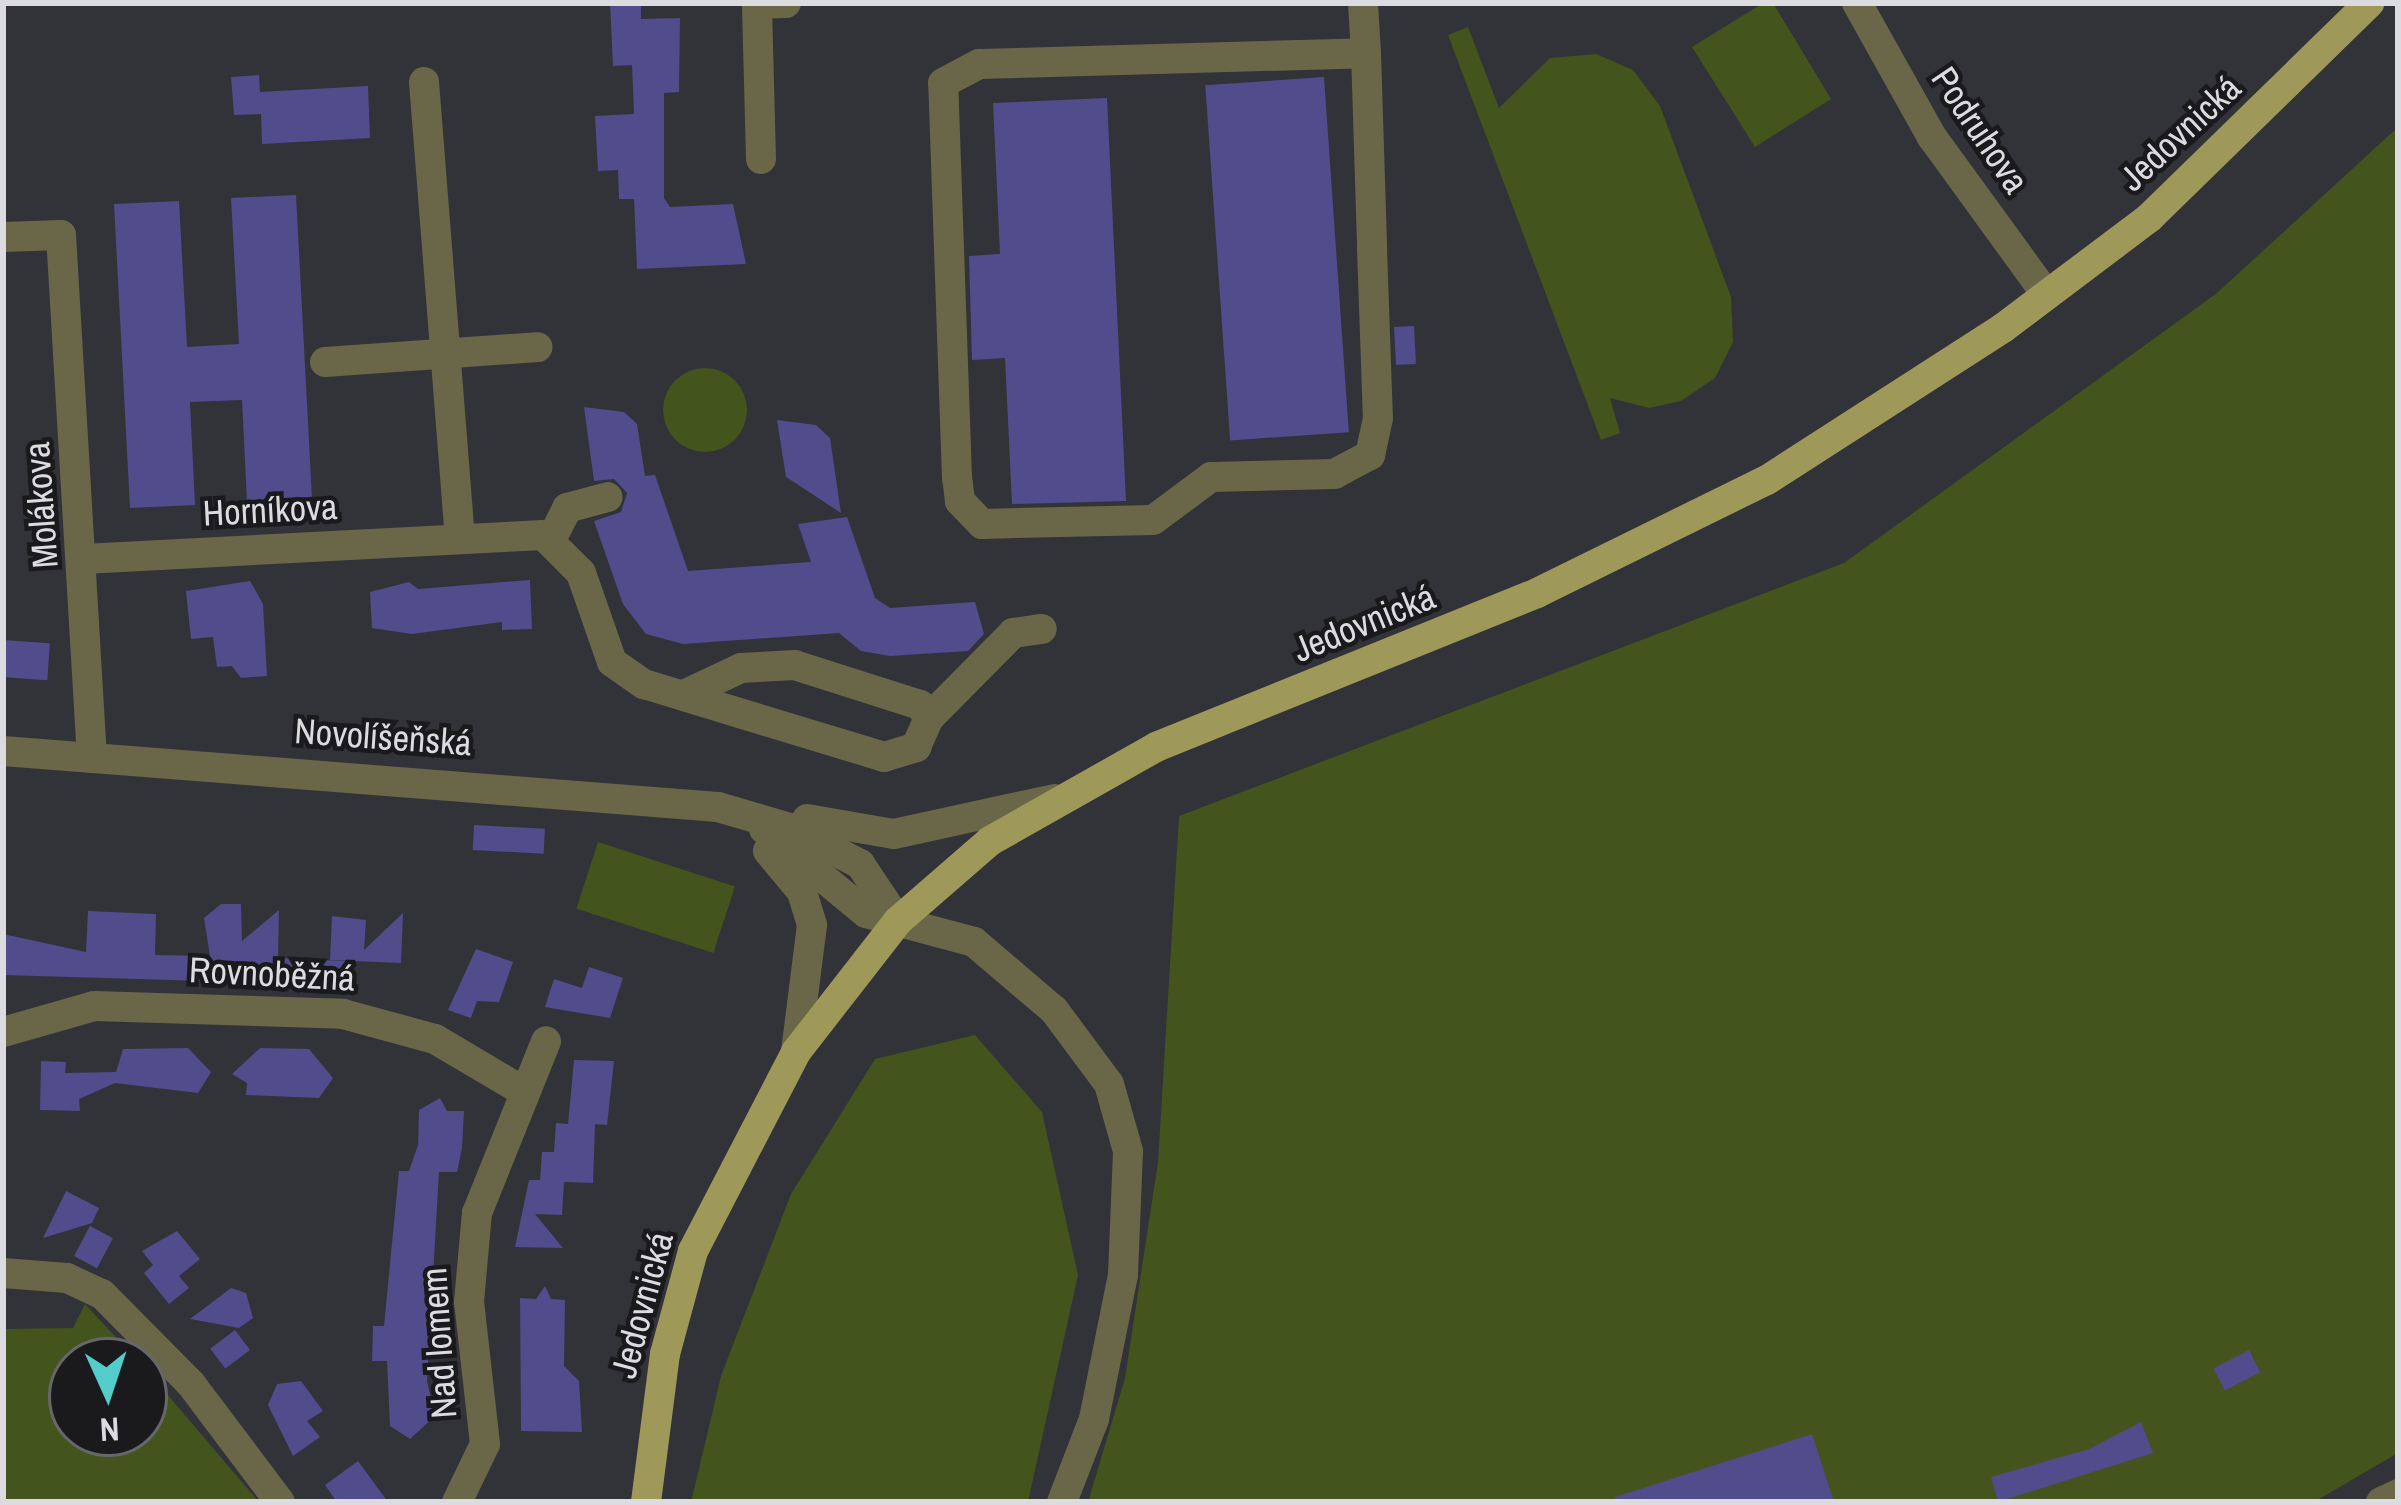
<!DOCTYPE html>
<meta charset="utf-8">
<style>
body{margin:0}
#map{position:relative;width:2401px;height:1505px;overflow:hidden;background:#323239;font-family:"Archivo Narrow",sans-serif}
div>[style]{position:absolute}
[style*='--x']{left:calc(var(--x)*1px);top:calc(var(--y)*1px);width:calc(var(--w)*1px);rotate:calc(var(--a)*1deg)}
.green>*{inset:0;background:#43541c;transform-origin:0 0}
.round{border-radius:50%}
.building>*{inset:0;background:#514c8b;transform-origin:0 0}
.minor>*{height:30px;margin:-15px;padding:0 15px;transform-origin:15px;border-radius:15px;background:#696748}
.major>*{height:30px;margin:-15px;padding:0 15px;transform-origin:15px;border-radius:15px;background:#9e9959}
span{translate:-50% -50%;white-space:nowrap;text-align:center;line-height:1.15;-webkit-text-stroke:9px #1a1a1d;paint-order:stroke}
.street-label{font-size:36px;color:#dbdbe0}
.frame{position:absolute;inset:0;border:6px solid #dbdbe0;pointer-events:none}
.north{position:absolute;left:48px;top:1337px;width:120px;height:120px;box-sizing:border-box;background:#1a1a1d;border:3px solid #67676b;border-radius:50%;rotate:177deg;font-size:33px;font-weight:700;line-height:48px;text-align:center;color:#dbdbe0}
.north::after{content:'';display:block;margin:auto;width:42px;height:54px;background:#53cdc9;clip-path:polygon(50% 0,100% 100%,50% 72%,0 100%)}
</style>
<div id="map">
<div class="green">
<i style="clip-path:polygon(1763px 3px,1773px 3px,1831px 99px,1755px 147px,1692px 47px)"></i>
<i style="clip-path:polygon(1468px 27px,1499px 108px,1550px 58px,1596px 54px,1633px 70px,1660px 106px,1731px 297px,1733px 342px,1715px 378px,1681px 401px,1649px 408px,1610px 398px,1620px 433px,1601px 440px,1448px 35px)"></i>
<i style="clip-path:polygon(2398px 127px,2398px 1453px,2314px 1502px,1088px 1502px,1125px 1378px,1158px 1162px,1179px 816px,1844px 563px,2217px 293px)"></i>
<i class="round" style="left:663px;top:368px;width:84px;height:84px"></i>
<i style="left:598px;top:842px;width:144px;height:70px;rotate:18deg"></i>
<i style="clip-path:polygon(975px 1035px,1042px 1112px,1078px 1275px,1028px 1502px,691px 1502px,721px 1376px,791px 1194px,875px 1059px)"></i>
<i style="clip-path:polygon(85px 1304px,138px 1361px,72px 1361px,72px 1433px,144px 1433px,144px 1367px,259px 1502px,3px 1502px,3px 1329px,73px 1328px)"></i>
</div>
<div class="building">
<i style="clip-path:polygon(610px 3px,641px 3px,641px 19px,680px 18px,679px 92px,664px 93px,664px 198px,670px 207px,733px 204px,746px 264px,637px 269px,634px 199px,619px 199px,618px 170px,598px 171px,595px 116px,634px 114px,632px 65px,613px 66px)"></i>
<i style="clip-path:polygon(259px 75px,260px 92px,368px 86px,370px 138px,262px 144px,261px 114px,234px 115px,231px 77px)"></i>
<i style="left:1324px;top:77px;width:356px;height:119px;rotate:86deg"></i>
<i style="clip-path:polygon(1107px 98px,1126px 501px,1012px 504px,1005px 358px,972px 360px,969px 256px,1000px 254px,993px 103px)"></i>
<i style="clip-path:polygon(296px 195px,312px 498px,247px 502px,242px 400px,190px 402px,195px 505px,130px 508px,114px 204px,179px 201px,187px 347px,239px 344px,231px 198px)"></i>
<i style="left:1414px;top:326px;width:38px;height:20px;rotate:87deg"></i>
<i style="clip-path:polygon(584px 407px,624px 412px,637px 424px,645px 476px,655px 475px,688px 571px,811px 562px,798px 524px,847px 517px,875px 598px,890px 608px,975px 602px,984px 634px,968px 651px,890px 656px,861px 651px,839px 633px,683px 644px,646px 634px,623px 604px,594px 521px,621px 512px,627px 493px,614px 479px,594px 481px)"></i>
<i style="clip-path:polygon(777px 420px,816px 425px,830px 438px,841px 513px,786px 477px)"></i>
<i style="clip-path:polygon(530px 580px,532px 629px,502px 630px,502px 622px,412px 634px,372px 628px,370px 592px,409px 582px,418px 589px)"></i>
<i style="clip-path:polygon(250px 581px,263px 604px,267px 676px,241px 678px,232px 666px,217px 667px,213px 637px,191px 639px,186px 591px)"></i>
<i style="left:3px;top:640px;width:47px;height:37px;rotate:4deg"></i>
<i style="left:474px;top:825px;width:71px;height:25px;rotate:3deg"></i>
<i style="clip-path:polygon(221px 904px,241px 904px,242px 941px,279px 910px,278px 958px,345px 961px,344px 985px,3px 975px,3px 934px,86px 952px,88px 911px,156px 914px,155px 955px,210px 956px,204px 918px)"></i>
<i style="clip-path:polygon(403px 913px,401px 963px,330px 960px,332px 916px,366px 920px,364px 950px)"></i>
<i style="clip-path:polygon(476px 949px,513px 962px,499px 1002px,477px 1001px,471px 1018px,448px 1010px)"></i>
<i style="clip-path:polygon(589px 967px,623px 978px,610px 1018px,545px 1007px,554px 979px,582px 988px)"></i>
<i style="clip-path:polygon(188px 1048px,211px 1072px,198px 1093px,115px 1083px,79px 1099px,80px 1111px,40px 1110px,41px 1061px,66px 1062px,65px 1073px,116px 1072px,123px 1049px)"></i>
<i style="clip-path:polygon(260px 1048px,309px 1049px,333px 1078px,319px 1098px,246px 1095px,247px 1083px,232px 1074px)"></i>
<i style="clip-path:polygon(574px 1060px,614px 1061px,607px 1125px,595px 1124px,593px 1183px,564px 1182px,562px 1215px,535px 1214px,563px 1248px,515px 1247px,529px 1180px,540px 1180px,542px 1152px,554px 1152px,556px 1123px,568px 1124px)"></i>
<i style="clip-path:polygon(440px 1098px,447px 1111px,464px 1111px,462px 1148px,457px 1172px,439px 1172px,427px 1381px,435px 1416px,410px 1439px,390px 1426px,387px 1361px,372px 1361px,373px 1326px,384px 1326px,399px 1171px,409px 1171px,418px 1145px,419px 1110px)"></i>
<i style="clip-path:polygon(66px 1191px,99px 1208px,92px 1223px,43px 1238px)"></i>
<i style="left:90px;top:1226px;width:26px;height:34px;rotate:28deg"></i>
<i style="clip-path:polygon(177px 1231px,200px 1259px,179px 1276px,189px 1288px,169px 1304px,144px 1273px,153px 1265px,142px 1251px)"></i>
<i style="clip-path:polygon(545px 1286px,551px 1299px,565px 1300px,564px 1366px,579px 1381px,582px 1432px,521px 1431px,520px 1298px,536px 1299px)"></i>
<i style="clip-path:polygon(231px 1288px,246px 1293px,253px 1318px,239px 1328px,190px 1319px)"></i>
<i style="left:235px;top:1330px;width:25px;height:31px;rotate:53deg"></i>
<i style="left:2249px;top:1350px;width:25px;height:40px;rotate:63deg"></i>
<i style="clip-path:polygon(301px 1381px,323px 1411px,307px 1421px,320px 1437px,293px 1456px,268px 1405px,277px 1384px)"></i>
<i style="clip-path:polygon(2141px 1422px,2153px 1453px,1998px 1502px,1991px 1477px,2089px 1449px)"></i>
<i style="clip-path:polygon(1812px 1434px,1834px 1502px,1616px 1502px,1615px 1497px)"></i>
<i style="clip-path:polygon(358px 1461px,388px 1502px,337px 1502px,325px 1485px)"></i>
</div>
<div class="minor">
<i style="--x:1363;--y:3;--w:50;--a:86.6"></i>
<i style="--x:1366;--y:53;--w:196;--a:88.2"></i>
<i style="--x:1372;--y:249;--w:169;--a:88"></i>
<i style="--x:1378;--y:418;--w:38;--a:102"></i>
<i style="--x:1370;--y:455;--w:40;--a:152"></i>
<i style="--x:1335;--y:474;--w:124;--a:178.6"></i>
<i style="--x:1211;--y:477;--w:72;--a:143.4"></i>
<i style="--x:1153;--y:520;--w:171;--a:178.7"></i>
<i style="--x:982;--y:524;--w:32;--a:-134"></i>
<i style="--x:960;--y:501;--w:23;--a:-97"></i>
<i style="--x:957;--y:478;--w:395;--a:-92"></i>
<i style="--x:943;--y:83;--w:41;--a:-27.8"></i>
<i style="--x:979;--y:64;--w:387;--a:-1.6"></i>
<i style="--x:1857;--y:3;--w:154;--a:60.8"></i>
<i style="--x:1932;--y:137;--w:195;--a:54"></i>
<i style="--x:424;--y:82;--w:458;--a:85.5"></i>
<i style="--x:761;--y:159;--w:155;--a:-91.5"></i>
<i style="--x:757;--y:4;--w:29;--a:-2"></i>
<i style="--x:3;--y:237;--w:58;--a:-2"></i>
<i style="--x:61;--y:235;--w:524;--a:86.61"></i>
<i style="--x:325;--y:362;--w:213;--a:-4"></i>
<i style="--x:551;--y:540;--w:36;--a:-63"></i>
<i style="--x:567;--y:508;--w:42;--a:-15"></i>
<i style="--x:84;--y:559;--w:460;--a:-3"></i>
<i style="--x:543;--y:535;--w:54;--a:45"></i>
<i style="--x:581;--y:573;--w:94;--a:70.8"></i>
<i style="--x:612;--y:662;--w:39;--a:35"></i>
<i style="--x:644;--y:684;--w:251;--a:16.9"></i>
<i style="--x:884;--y:757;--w:34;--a:-17"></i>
<i style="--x:916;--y:747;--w:32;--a:-66"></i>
<i style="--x:929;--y:718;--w:16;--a:-125"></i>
<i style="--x:920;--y:705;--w:131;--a:-162.3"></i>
<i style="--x:795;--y:665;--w:54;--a:176.8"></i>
<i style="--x:741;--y:668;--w:63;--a:154.7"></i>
<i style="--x:929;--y:718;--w:120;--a:-45.3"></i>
<i style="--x:1013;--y:633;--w:29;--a:-8"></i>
<i style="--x:3;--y:751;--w:717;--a:4.48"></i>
<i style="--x:718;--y:807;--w:78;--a:16.3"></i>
<i style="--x:793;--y:829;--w:76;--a:27.6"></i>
<i style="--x:860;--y:864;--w:69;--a:56.3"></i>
<i style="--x:807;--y:819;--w:88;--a:9.8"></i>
<i style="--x:894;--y:834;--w:164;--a:-12.3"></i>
<i style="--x:764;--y:829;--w:132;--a:39.5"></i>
<i style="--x:866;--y:913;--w:112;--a:15"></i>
<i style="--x:974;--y:942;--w:105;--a:40.4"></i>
<i style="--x:1054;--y:1010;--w:92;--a:53.4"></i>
<i style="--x:1109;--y:1084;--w:70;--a:74.2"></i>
<i style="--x:1128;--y:1151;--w:124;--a:92.3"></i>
<i style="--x:1123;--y:1275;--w:147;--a:101.4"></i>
<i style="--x:1094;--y:1419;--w:89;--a:111.1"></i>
<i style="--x:768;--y:851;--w:53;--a:50.3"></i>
<i style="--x:802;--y:892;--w:34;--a:73"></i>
<i style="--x:812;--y:925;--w:128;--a:97.2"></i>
<i style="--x:3;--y:1032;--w:95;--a:-15.9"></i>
<i style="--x:94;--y:1006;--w:249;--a:1.8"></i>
<i style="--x:343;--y:1014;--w:95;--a:15.2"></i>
<i style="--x:435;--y:1039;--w:102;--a:30.6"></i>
<i style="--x:3;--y:1273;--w:64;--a:4.5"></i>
<i style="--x:67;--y:1278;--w:38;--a:25"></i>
<i style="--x:102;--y:1294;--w:127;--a:45.3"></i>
<i style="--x:191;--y:1384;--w:148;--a:53"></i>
<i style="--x:457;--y:1502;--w:64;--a:-64.2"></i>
<i style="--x:485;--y:1444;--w:143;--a:-96.4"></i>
<i style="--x:469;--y:1302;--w:89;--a:-84.9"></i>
<i style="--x:477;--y:1213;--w:185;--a:-68.1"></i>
<i style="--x:2381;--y:1502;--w:19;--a:-25"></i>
</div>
<div class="major">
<i style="--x:646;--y:1502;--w:149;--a:-82.7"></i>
<i style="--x:665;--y:1354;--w:107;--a:-74.8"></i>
<i style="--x:693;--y:1251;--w:224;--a:-62.6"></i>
<i style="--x:796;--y:1052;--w:166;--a:-52.1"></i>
<i style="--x:898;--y:921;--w:122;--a:-41"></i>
<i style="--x:990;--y:841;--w:191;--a:-29.5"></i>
<i style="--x:1156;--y:747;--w:411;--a:-22"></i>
<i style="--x:1537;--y:593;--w:256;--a:-26.2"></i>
<i style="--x:1767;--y:480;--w:281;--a:-32.8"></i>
<i style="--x:2003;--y:328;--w:183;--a:-37"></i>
<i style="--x:2149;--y:218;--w:308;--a:-44.3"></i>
</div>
<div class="street-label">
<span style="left:1980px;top:130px;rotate:56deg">Podruhova</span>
<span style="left:2180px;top:133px;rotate:-43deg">Jedovnická</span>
<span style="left:41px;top:505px;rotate:-94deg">Molákova</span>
<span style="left:270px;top:510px;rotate:-3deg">Horníkova</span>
<span style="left:1364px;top:623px;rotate:-22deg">Jedovnická</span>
<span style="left:383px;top:737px;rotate:4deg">Novolíšeňská</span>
<span style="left:272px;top:974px;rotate:3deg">Rovnoběžná</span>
<span style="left:642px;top:1305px;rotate:-75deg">Jedovnická</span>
<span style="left:439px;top:1343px;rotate:-94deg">Nad lomem</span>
</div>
<div class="frame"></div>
<div class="north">N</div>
</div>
